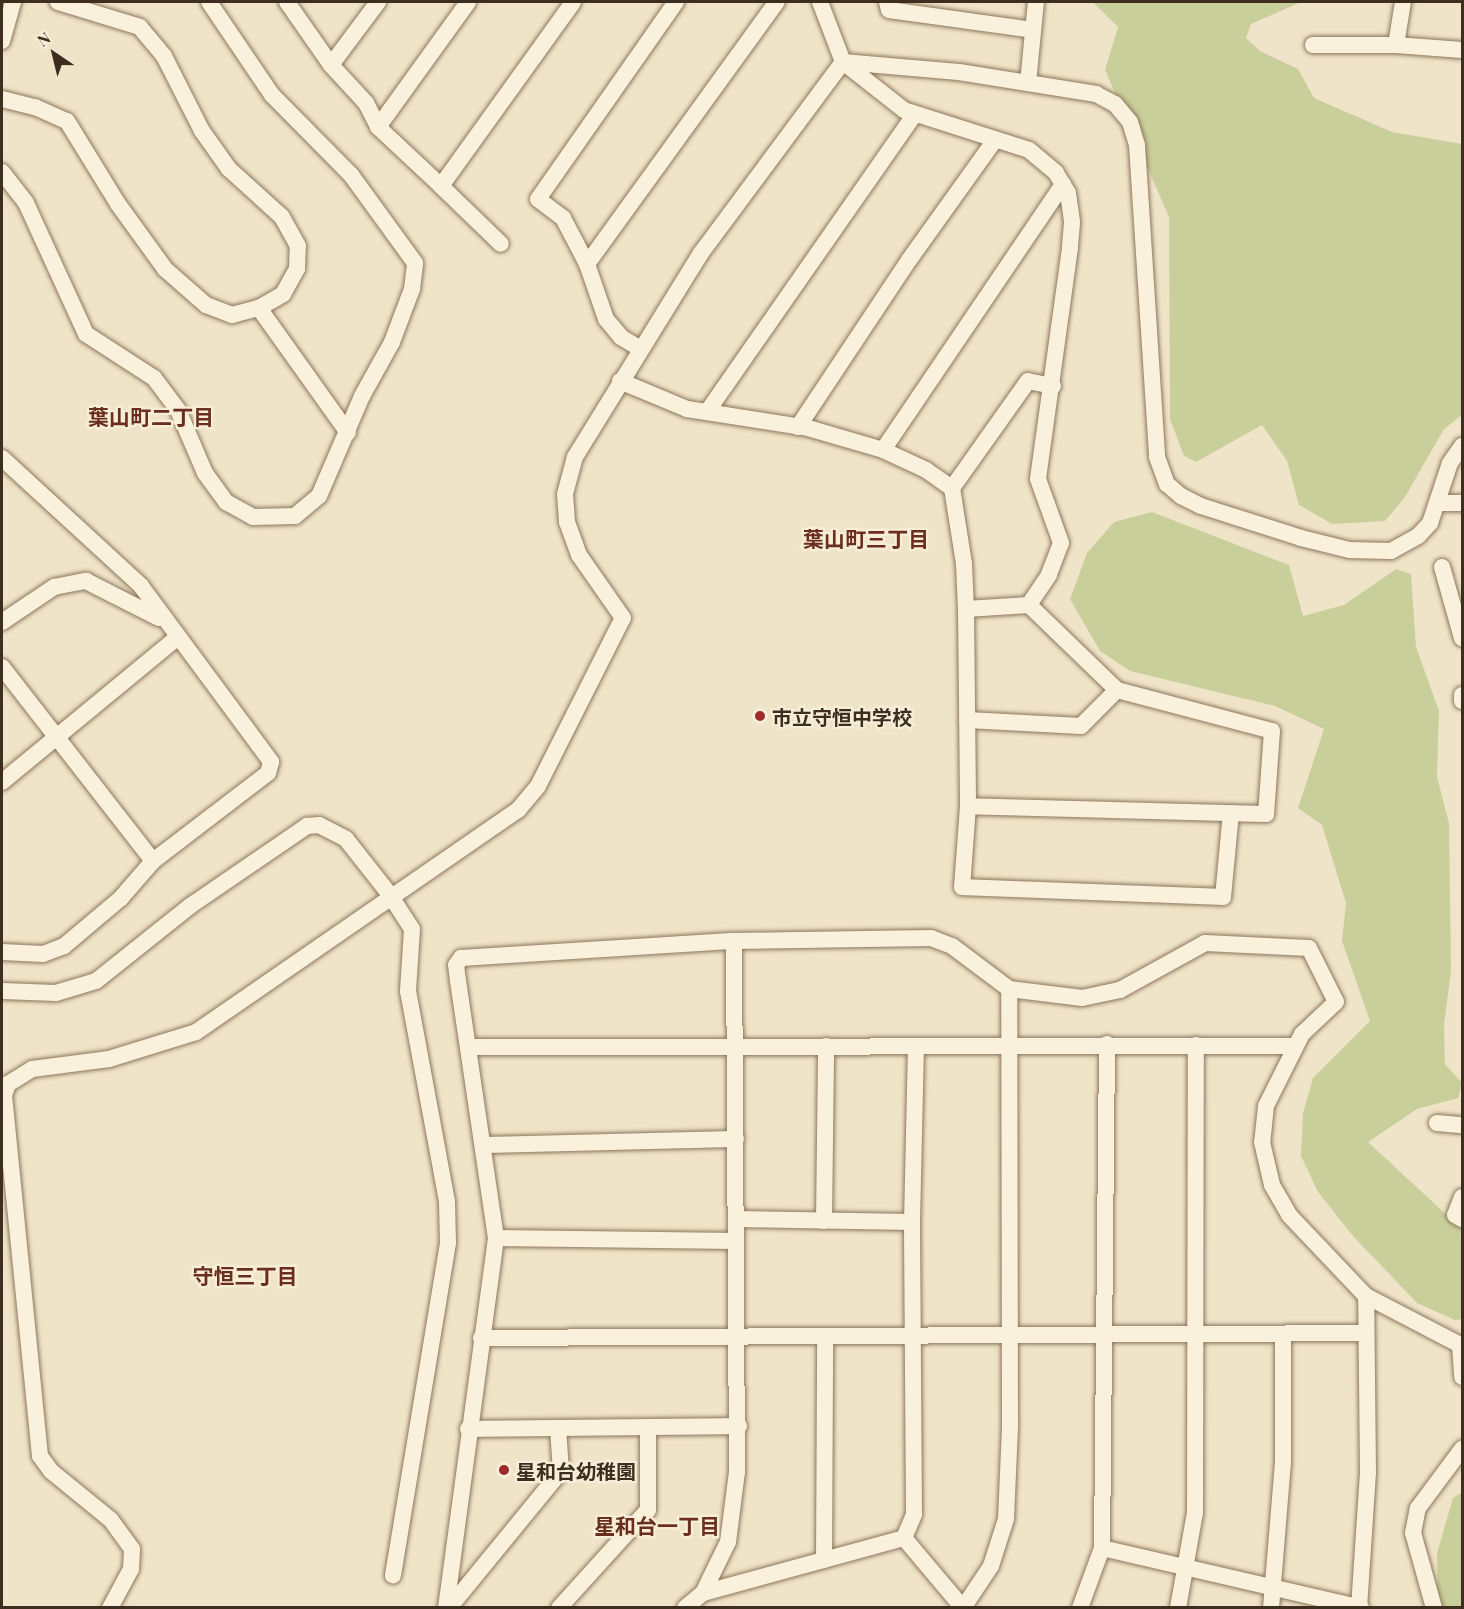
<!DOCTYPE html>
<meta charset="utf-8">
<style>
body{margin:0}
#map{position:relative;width:1464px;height:1609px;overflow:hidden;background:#f0e4c8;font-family:"Playfair Display","Noto Sans JP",serif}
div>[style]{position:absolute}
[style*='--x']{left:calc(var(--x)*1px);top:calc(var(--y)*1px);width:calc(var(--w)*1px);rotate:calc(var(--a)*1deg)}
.green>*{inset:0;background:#c9cf9b}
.roads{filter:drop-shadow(0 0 2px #8d765c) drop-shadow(0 0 2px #8d765c)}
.minor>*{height:16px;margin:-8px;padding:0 8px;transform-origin:8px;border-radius:8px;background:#faf1dc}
.dots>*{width:16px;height:16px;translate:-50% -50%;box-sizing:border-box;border:3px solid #f7eed8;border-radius:50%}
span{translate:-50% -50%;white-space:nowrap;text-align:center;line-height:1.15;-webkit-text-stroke:4.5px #f7eed8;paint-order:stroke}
.poi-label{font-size:20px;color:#3d2e20;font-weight:700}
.left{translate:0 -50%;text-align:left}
.neighbourhood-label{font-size:21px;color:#6b2e1e;font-weight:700}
.frame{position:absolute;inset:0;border:3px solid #3d2e20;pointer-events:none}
.north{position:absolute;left:24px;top:24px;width:60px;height:60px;-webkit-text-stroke:4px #f7eed8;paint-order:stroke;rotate:325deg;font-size:16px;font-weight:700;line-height:24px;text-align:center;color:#3d2e20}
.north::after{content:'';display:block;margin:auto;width:21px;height:27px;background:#3d2e20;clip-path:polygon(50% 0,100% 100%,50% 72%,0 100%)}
</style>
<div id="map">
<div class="green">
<i style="clip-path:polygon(1093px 2px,1301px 2px,1251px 24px,1246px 38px,1260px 51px,1298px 69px,1314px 98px,1392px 132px,1462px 144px,1462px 415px,1444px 429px,1405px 497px,1385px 521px,1332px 524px,1299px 505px,1287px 461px,1262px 425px,1196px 462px,1184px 456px,1170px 419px,1169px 217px,1105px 70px,1118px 27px)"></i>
<i style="clip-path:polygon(1152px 512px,1289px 565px,1303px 616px,1344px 605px,1396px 569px,1411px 574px,1416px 647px,1439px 711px,1437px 777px,1449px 823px,1451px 970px,1444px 1025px,1445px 1064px,1462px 1083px,1458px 1098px,1417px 1109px,1368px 1142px,1450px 1218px,1462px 1206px,1462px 1319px,1455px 1320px,1417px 1303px,1353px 1236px,1318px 1192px,1301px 1156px,1303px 1113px,1313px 1078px,1370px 1021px,1342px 941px,1346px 903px,1322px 825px,1298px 808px,1324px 729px,1275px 706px,1130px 671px,1100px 651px,1070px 599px,1087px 553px,1114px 522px)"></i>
<i style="clip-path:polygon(1462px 1492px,1462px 1607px,1438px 1607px,1437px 1553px,1453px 1498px)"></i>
</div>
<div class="roads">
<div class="minor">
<i style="--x:287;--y:2;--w:77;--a:55.1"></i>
<i style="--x:331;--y:65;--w:52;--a:47.4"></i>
<i style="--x:366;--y:103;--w:27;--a:63"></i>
<i style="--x:378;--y:127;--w:86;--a:43.1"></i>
<i style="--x:441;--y:186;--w:226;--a:-54.3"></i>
<i style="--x:820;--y:2;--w:64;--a:69"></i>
<i style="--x:843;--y:62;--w:78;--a:38.2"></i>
<i style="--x:904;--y:110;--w:131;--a:17.7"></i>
<i style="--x:1029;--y:150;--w:35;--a:40"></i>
<i style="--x:1056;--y:173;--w:23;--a:59"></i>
<i style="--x:1068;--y:193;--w:30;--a:82"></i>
<i style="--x:1072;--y:223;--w:25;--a:95"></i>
<i style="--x:1070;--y:248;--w:233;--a:97.9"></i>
<i style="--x:1038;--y:479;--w:68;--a:70.2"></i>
<i style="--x:1061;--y:543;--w:34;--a:111"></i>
<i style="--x:1049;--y:575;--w:36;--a:124"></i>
<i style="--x:887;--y:2;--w:8;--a:76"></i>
<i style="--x:889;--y:10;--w:145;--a:7.9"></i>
<i style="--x:2;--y:41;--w:41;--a:-74.2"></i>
<i style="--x:1313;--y:45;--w:83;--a:0"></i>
<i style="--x:1396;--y:45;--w:44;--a:-80.8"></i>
<i style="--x:1396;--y:45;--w:66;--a:4.3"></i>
<i style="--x:843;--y:62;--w:116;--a:4.9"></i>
<i style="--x:959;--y:72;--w:139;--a:9.1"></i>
<i style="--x:1096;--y:94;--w:21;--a:28"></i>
<i style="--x:1115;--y:104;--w:23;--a:50"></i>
<i style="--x:1130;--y:122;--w:24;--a:73"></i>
<i style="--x:1137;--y:145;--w:313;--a:86.3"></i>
<i style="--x:1157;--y:457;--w:29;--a:70"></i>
<i style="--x:1167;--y:484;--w:18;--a:41"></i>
<i style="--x:1181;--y:496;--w:22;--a:27"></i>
<i style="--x:1201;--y:506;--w:105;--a:17.7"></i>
<i style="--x:1301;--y:538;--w:50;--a:13.8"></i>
<i style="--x:1350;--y:550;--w:41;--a:1.4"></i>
<i style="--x:1391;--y:551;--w:31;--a:-29"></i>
<i style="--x:1418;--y:536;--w:18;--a:-47"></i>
<i style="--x:1430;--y:523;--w:63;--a:-71.6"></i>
<i style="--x:1450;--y:463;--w:21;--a:-55"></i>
<i style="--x:331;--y:65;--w:79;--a:-53.3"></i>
<i style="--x:1028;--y:83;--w:81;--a:-84.4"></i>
<i style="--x:2;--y:99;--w:34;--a:14"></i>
<i style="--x:35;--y:107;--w:35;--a:24"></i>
<i style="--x:67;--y:121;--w:97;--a:58.4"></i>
<i style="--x:118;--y:204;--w:80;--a:54.1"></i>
<i style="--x:165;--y:269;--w:55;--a:41.3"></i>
<i style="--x:206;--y:305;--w:28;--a:21"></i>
<i style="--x:232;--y:315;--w:28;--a:-15"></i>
<i style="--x:259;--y:308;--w:28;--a:-30"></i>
<i style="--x:283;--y:294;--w:29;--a:-61"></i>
<i style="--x:297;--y:269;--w:23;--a:-88"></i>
<i style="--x:298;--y:246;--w:33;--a:-119"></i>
<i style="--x:282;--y:217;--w:72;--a:-137.8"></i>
<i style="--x:229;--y:169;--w:47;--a:-125.4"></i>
<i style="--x:202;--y:131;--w:84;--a:-116.9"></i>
<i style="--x:164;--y:56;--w:38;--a:-130"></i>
<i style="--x:140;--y:27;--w:86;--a:-163"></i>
<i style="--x:378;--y:127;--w:154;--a:-54.2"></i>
<i style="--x:2;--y:172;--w:39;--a:52"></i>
<i style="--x:26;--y:203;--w:144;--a:65.4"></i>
<i style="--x:86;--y:334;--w:81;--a:32.9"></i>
<i style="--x:154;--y:378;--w:40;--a:53"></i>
<i style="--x:178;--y:410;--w:69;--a:66.8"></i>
<i style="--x:205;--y:473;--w:36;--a:54"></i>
<i style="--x:226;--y:502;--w:31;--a:29"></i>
<i style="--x:253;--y:517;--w:42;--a:-1.4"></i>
<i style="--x:295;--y:516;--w:31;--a:-40"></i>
<i style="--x:319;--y:496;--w:109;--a:-66.7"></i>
<i style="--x:362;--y:396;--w:62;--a:-60.9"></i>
<i style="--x:392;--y:342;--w:57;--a:-69.3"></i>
<i style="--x:412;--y:289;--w:26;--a:-83"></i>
<i style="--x:415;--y:263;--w:109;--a:-126"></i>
<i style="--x:351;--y:175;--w:112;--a:-134.6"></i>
<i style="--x:272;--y:95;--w:112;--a:-124.1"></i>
<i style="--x:441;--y:186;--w:83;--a:44"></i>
<i style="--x:587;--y:264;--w:324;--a:-54.1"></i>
<i style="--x:259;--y:308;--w:153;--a:54.5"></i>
<i style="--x:639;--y:348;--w:21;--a:-149"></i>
<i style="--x:621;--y:337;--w:23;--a:-130"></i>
<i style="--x:606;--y:319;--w:58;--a:-109.1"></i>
<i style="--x:587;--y:264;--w:52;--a:-117.6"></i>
<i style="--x:563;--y:218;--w:31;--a:-143"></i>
<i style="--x:538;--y:199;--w:241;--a:-55"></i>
<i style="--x:620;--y:381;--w:73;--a:22.7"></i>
<i style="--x:687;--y:409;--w:122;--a:8.9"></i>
<i style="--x:808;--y:428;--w:78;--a:16.3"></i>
<i style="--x:883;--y:450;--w:47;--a:24.9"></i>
<i style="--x:926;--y:470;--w:32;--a:35"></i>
<i style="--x:1053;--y:386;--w:25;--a:-169"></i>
<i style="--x:1028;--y:381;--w:131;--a:125.4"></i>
<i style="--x:952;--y:488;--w:77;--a:81"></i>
<i style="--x:964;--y:564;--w:45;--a:87.5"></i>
<i style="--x:966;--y:609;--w:197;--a:89.4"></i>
<i style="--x:968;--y:806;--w:81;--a:94.2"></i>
<i style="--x:962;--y:887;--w:261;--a:2.2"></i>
<i style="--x:1223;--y:897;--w:84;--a:-84.6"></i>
<i style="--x:707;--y:412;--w:363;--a:-55.1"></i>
<i style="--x:798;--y:427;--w:201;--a:-56.4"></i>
<i style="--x:909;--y:260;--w:148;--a:-54.4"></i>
<i style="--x:883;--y:450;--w:321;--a:-55.9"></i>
<i style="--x:2;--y:458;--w:189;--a:42.6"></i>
<i style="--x:141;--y:586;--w:219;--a:53.5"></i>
<i style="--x:271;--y:762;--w:11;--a:105"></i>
<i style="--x:268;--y:773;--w:145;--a:142.6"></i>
<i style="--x:153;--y:861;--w:49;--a:130.9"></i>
<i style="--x:121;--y:898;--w:75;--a:139.9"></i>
<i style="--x:64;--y:946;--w:22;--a:159"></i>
<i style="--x:43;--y:954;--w:41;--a:-177.2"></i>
<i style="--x:1437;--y:503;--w:25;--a:0"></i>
<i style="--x:1442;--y:567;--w:74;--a:74.3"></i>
<i style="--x:966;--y:609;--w:63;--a:-3.6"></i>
<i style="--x:1029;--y:605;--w:122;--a:44"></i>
<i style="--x:1117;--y:690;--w:160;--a:14.8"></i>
<i style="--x:1272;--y:731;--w:83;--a:94.1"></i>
<i style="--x:1266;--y:814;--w:298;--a:-178.5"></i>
<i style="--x:2;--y:622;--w:63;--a:-33.9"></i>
<i style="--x:54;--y:587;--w:33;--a:-11"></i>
<i style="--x:86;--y:581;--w:82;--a:26.9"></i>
<i style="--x:2;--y:667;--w:246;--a:52.1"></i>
<i style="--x:1462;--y:695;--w:6;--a:90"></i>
<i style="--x:967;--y:720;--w:114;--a:3"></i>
<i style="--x:1081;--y:726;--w:51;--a:-45"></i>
<i style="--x:2;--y:782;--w:228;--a:-39.5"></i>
<i style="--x:2;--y:991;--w:54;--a:2.1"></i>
<i style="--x:56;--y:993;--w:42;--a:-16.7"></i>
<i style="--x:96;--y:981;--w:120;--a:-38.6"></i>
<i style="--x:190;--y:906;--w:142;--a:-34.4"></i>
<i style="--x:307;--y:826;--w:12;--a:-5"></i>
<i style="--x:319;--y:825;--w:30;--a:27"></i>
<i style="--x:346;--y:839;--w:71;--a:51.8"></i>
<i style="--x:390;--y:895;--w:40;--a:57.1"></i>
<i style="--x:412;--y:929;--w:62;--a:93.7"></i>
<i style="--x:408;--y:991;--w:215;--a:79.5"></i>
<i style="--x:447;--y:1202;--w:41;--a:88.6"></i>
<i style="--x:448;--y:1243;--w:337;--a:99.4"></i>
<i style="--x:469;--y:1047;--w:826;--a:-0.07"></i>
<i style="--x:1437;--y:1123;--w:25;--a:5"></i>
<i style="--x:484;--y:1145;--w:252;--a:-1.4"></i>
<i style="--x:1462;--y:1197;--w:19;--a:111"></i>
<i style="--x:1455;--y:1215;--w:8;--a:30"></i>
<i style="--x:737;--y:1219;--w:175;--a:1"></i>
<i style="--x:824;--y:1221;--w:175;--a:-89.3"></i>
<i style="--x:496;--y:1238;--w:240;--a:0.7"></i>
<i style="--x:481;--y:1338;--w:883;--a:-0.32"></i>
<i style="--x:468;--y:1429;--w:271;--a:-0.6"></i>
<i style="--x:904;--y:1538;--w:26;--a:-67"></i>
<i style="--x:914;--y:1514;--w:292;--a:-90.4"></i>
<i style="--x:912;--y:1222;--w:176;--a:-88.7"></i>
<i style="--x:904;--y:1538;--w:92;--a:49.9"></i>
<i style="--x:1102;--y:1548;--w:266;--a:13"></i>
<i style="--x:824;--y:1560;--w:223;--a:-89.7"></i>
<i style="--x:703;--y:1593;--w:208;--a:-15.3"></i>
<i style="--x:110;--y:1608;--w:44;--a:-61.7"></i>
<i style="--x:131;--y:1569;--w:20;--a:-87"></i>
<i style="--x:132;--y:1549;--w:36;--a:-126"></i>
<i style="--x:111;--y:1520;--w:77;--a:-140.8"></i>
<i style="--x:51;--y:1471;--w:19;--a:-126"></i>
<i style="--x:40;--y:1456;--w:363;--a:-95.7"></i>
<i style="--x:4;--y:1095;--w:12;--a:-70"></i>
<i style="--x:8;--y:1084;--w:28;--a:-32"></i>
<i style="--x:32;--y:1069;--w:78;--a:-7.4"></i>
<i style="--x:109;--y:1059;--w:91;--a:-17.2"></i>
<i style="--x:196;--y:1032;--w:391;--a:-34.6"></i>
<i style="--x:518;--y:810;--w:31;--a:-50"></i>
<i style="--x:538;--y:786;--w:188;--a:-63.2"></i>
<i style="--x:623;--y:618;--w:77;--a:-124.9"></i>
<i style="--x:579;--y:555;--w:35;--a:-110"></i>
<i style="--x:567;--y:522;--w:28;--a:-94"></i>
<i style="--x:565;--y:494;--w:38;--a:-75"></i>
<i style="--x:575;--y:457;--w:240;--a:-58.3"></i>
<i style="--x:701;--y:253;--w:238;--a:-53.4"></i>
<i style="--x:446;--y:1608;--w:373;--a:-82.3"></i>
<i style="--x:496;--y:1238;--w:260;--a:-98.4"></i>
<i style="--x:458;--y:981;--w:16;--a:-97"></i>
<i style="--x:456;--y:965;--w:9;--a:-54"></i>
<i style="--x:461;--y:958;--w:274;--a:-3.6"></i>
<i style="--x:734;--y:941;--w:197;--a:-0.9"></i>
<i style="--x:931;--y:938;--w:22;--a:21"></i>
<i style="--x:952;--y:946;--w:71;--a:37"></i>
<i style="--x:1009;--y:989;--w:74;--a:7"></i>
<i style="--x:1082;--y:998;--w:39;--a:-12"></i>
<i style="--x:1120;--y:990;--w:97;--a:-28.9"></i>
<i style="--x:1205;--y:943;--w:104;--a:2.8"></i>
<i style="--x:1309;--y:948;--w:60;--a:63.4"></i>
<i style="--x:1336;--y:1002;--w:47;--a:136.7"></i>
<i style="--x:1302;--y:1034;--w:80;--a:116.6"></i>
<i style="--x:1266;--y:1106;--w:36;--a:96"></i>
<i style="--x:1262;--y:1142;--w:44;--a:76.9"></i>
<i style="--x:1272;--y:1185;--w:34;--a:60"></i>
<i style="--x:1289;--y:1215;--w:112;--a:46.5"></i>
<i style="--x:1366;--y:1296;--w:106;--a:27.5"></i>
<i style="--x:1460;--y:1345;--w:32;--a:86"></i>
<i style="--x:449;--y:1608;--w:177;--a:-50.7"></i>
<i style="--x:561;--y:1471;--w:43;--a:-94"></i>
<i style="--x:559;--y:1608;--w:132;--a:-47.8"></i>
<i style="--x:648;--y:1510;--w:83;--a:-90"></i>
<i style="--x:685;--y:1608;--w:23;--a:-40"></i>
<i style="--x:703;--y:1593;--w:57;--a:-63.9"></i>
<i style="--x:728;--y:1542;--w:71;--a:-82.7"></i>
<i style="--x:737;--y:1472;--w:531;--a:-90.32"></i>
<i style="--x:963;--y:1608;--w:50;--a:-56.3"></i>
<i style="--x:991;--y:1566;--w:49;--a:-72.3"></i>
<i style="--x:1006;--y:1519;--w:93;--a:-87.5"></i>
<i style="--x:1010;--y:1426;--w:437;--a:-90.1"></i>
<i style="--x:1080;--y:1608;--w:64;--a:-69.9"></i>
<i style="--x:1102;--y:1548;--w:504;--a:-89.43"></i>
<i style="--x:1178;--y:1608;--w:97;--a:-79.9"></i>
<i style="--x:1195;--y:1513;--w:468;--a:-89.9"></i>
<i style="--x:1271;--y:1608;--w:145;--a:-85.3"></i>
<i style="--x:1283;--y:1463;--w:129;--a:-90"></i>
<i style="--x:1359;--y:1608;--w:135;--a:-86.2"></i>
<i style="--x:1368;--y:1473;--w:177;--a:-90.6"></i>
<i style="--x:1434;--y:1608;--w:78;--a:-105.6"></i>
<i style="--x:1413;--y:1533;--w:25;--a:-79"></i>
<i style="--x:1418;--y:1508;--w:74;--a:-53.3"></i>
</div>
</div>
<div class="dots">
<i style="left:760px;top:716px;background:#9e2a2b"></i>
<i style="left:504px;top:1470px;background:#9e2a2b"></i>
</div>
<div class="poi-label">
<span class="left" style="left:772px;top:716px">市立守恒中学校</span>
<span class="left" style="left:516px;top:1470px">星和台幼稚園</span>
</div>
<div class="neighbourhood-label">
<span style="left:151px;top:416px">葉山町二丁目</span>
<span style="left:866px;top:538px">葉山町三丁目</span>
<span style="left:245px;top:1275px">守恒三丁目</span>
<span style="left:657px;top:1525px">星和台一丁目</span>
</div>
<div class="frame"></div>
<div class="north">N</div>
</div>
